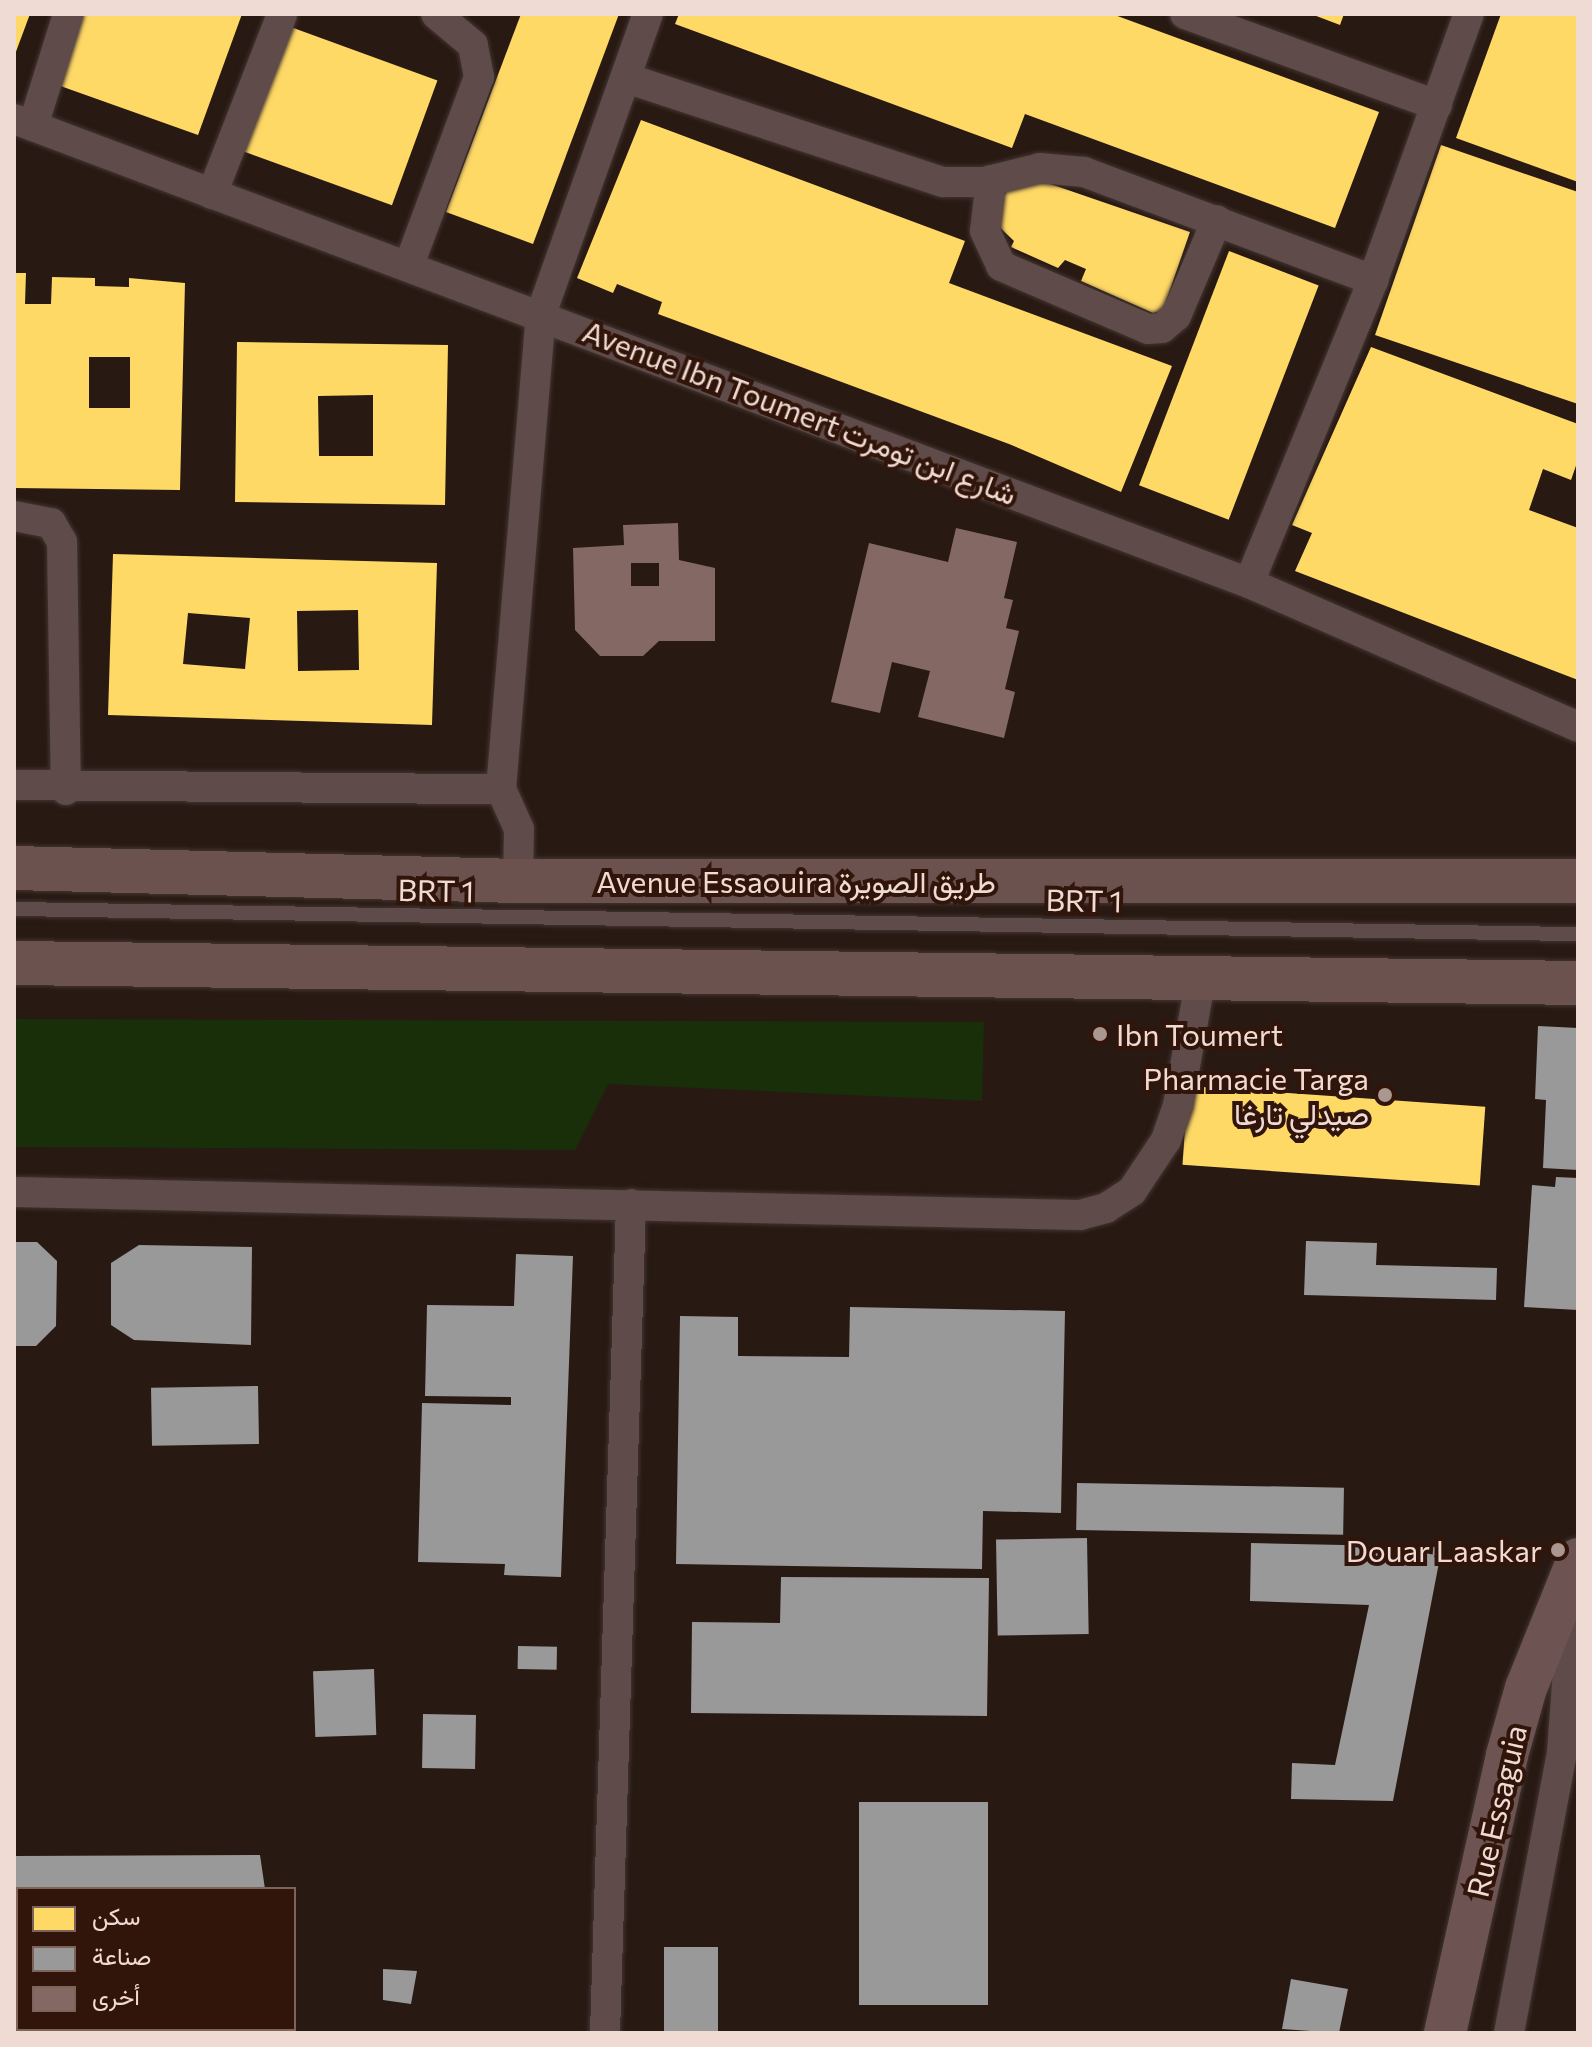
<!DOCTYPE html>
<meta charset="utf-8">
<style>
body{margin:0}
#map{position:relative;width:1592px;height:2047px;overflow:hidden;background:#281913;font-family:Commissioner,Vazirmatn,sans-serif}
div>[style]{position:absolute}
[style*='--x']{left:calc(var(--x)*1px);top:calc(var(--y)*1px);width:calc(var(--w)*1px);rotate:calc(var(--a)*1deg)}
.green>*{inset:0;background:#192f09}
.homes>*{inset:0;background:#ffd966;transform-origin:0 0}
.industry>*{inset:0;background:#999;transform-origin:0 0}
.building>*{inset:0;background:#836864}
.roads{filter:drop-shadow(0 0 2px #423530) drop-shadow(0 0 2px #423530)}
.lane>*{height:14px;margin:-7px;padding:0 7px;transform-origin:7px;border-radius:7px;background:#5f4b49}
.street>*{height:30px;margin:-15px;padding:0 15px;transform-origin:15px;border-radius:15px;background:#5f4b49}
.secondary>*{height:42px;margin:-21px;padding:0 21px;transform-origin:21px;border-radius:21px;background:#6d5453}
.primary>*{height:44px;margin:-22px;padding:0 22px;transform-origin:22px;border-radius:22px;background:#6c524f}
.dots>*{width:22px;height:22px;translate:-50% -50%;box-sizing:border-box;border:4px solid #31150a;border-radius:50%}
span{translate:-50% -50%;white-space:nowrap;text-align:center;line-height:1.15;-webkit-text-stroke:8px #31150a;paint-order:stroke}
.street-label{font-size:30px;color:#efdbd3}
.poi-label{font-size:30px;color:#efdbd3}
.left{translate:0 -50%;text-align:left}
.right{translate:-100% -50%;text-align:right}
.frame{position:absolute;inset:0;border:16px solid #efdbd3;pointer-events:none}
.legend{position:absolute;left:16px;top:1887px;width:280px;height:144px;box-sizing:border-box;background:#31150a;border:2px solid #7d645a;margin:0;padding:10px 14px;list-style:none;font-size:24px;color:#efdbd3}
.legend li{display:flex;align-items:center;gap:16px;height:40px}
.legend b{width:40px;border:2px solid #7d645a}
</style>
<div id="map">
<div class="green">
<i style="clip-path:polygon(14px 1019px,984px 1022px,982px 1101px,608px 1084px,575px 1150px,14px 1147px)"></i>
</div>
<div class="homes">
<i style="clip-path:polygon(14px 14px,30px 14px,14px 57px)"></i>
<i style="clip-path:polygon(77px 14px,242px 14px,198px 135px,52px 83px)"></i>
<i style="clip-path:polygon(521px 14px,619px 14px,533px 244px,446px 212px)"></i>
<i style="clip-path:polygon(679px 14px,1112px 14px,1379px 112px,1335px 228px,1025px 114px,1012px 148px,675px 24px)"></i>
<i style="clip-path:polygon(1311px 14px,1344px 14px,1340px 25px)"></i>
<i style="clip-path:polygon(1501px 14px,1578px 14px,1578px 182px,1456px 138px)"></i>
<i style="left:288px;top:26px;width:159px;height:133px;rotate:20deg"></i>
<i style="clip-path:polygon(641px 120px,965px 241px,949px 283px,1172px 366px,1121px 492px,1009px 444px,658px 314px,662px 302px,617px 284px,613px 293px,577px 278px)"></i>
<i style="clip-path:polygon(1441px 145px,1578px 192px,1578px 404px,1375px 335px)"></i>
<i style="clip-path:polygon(1030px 177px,1190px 232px,1163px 310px,1153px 313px,1081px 281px,1086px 269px,1065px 260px,1058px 268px,1011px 247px,1014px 241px,992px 220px,1007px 189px)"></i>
<i style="left:1229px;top:251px;width:96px;height:251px;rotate:21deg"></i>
<i style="clip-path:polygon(evenodd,14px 273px,26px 273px,25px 304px,51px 304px,52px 277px,95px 278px,95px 286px,129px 287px,129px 278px,185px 283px,180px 490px,14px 488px,14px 273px,89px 357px,130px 357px,130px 408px,89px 408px,89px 357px)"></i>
<i style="clip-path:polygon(evenodd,237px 342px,448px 345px,445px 505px,235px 502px,237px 342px,373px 395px,373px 456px,319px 456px,318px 396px,373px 395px)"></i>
<i style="clip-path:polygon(1371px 347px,1578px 424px,1578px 460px,1571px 480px,1543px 469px,1529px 510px,1578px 528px,1578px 680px,1295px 571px,1312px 533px,1292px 525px)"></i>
<i style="clip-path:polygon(evenodd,113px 554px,437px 563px,432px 725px,108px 715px,113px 554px,358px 610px,359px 670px,298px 671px,297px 611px,358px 610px,113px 554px,188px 613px,250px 618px,245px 669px,183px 664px,188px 613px)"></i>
<i style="left:1188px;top:1086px;width:298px;height:79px;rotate:4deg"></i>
</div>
<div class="industry">
<i style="clip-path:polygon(1538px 1026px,1578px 1028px,1578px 1170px,1543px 1168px,1546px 1100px,1535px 1099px)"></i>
<i style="clip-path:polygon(1556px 1177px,1578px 1178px,1578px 1310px,1524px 1307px,1532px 1185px,1555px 1187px)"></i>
<i style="clip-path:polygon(1306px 1241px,1377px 1243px,1376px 1265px,1497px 1268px,1496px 1300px,1304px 1295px)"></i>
<i style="clip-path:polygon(14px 1242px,37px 1242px,57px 1261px,56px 1326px,36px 1346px,14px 1346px)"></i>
<i style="clip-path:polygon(139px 1245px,252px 1247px,251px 1345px,134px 1340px,111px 1325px,111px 1263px)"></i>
<i style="clip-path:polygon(516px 1254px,573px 1256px,561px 1577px,504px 1575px,505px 1564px,418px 1562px,422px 1403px,511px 1405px,511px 1397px,425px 1396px,427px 1305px,514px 1306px)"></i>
<i style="clip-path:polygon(850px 1307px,1065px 1311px,1061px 1513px,983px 1511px,982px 1569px,676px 1564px,680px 1316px,738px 1317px,738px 1356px,849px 1357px)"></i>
<i style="left:258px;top:1386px;width:58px;height:107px;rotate:89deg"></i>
<i style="left:1077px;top:1483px;width:267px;height:47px;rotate:1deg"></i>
<i style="left:1087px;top:1538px;width:96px;height:91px;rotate:89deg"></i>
<i style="clip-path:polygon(1251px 1543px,1442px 1547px,1393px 1801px,1291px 1799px,1292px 1763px,1335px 1765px,1369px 1605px,1250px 1601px)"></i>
<i style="clip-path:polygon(781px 1577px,989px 1578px,987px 1716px,691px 1713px,692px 1622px,780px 1623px)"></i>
<i style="left:518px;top:1646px;width:39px;height:23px;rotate:1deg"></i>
<i style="left:374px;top:1669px;width:66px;height:61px;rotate:88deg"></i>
<i style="left:423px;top:1714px;width:53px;height:54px;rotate:1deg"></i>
<i style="left:859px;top:1802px;width:129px;height:203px"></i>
<i style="clip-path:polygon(260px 1855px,265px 1889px,18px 1889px,18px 2029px,283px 2033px,14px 2033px,14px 1856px)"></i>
<i style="left:664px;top:1947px;width:54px;height:86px"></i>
<i style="clip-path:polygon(383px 1969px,417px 1971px,411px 2004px,383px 2000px)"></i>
<i style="clip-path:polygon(1291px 1979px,1348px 1989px,1339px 2033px,1282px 2029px)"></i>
</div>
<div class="building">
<i style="clip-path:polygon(evenodd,678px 523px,679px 560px,715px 568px,715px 641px,659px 641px,643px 656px,600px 656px,575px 630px,573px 548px,624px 545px,623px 525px,678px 523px,631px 563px,659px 563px,659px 586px,631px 586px,631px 563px)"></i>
<i style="clip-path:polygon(956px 528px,1017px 542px,1004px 598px,1013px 600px,1006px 628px,1019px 631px,1005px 689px,1015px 692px,1004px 738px,918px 717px,930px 671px,892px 662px,880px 713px,831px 702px,869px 543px,948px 562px)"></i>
</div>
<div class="roads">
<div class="lane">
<i style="--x:14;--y:909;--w:1564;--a:0.92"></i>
</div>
<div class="street">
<i style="--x:1185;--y:14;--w:268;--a:19.9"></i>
<i style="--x:626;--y:78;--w:334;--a:18.2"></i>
<i style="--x:943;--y:182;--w:41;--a:0"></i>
<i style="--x:984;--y:182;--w:58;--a:-14"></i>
<i style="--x:1040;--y:168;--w:44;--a:5.2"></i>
<i style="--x:1084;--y:172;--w:309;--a:20.5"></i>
<i style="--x:14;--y:119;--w:1319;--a:20.59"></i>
<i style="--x:1249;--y:583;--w:359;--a:23.6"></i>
<i style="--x:33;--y:126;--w:117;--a:-72.6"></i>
<i style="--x:991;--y:180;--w:51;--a:96.7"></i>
<i style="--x:985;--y:231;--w:38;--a:65"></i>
<i style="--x:1001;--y:266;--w:160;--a:23.2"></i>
<i style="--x:1148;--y:329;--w:14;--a:-4"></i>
<i style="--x:1162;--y:328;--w:18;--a:-41"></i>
<i style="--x:1176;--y:316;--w:104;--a:-66.9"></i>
<i style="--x:212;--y:194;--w:193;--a:-68.7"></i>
<i style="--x:409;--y:265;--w:201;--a:-69.6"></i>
<i style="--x:479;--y:77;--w:33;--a:-101"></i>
<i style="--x:473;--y:45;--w:48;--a:-140"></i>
<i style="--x:14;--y:516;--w:38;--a:11"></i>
<i style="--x:51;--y:523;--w:22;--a:60"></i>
<i style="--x:62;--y:542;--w:248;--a:89.1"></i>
<i style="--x:1249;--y:583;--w:327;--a:-67.7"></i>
<i style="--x:1373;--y:280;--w:283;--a:-70.2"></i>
<i style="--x:14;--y:785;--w:487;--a:0.5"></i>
<i style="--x:501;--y:789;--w:44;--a:65.8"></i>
<i style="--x:519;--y:829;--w:52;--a:91.1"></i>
<i style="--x:501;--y:789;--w:477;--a:-85.2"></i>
<i style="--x:541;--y:314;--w:319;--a:-70.4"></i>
<i style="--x:14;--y:1192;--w:1066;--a:1.24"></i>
<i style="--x:1080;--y:1215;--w:27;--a:-15"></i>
<i style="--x:1106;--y:1208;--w:31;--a:-33"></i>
<i style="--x:1132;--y:1191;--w:61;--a:-56.3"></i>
<i style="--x:1166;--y:1140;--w:37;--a:-71"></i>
<i style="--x:1178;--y:1105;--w:130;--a:-79.8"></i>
<i style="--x:605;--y:2033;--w:829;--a:-88.2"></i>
<i style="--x:1509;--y:2033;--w:286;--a:-79.3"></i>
<i style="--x:1562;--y:1752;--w:124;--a:-85.8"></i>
<i style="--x:1571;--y:1628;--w:32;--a:-103"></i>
</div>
<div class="secondary">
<i style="--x:1445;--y:2033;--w:285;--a:-77.4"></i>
<i style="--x:1507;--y:1755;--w:70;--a:-74.2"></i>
<i style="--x:1526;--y:1688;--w:139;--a:-68"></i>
</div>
<div class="primary">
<i style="--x:14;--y:868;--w:504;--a:1.48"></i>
<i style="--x:518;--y:881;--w:1060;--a:0"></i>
<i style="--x:14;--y:963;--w:1564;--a:0.73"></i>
</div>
</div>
<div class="dots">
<i style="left:1100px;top:1034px;background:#a99790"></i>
<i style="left:1385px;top:1095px;background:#a99790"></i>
<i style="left:1558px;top:1550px;background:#a99790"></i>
</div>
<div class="street-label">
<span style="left:800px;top:412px;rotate:21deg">Avenue Ibn Toumert شارع ابن تومرت</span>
<span style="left:796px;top:881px">Avenue Essaouira طريق الصويرة</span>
<span style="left:436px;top:890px;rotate:1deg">BRT 1</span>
<span style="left:1084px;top:900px;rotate:1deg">BRT 1</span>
<span style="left:1496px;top:1811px;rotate:-77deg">Rue Essaguia</span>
</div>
<div class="poi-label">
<span class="left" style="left:1116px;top:1034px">Ibn Toumert</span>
<span class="right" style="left:1369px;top:1095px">Pharmacie Targa<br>صيدلي تارغا</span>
<span class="right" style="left:1542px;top:1550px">Douar Laaskar</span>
</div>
<div class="frame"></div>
<ul class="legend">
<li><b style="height:22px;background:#ffd966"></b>سكن</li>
<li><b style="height:22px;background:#999"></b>صناعة</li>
<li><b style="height:22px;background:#836864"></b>أخرى</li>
</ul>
</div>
